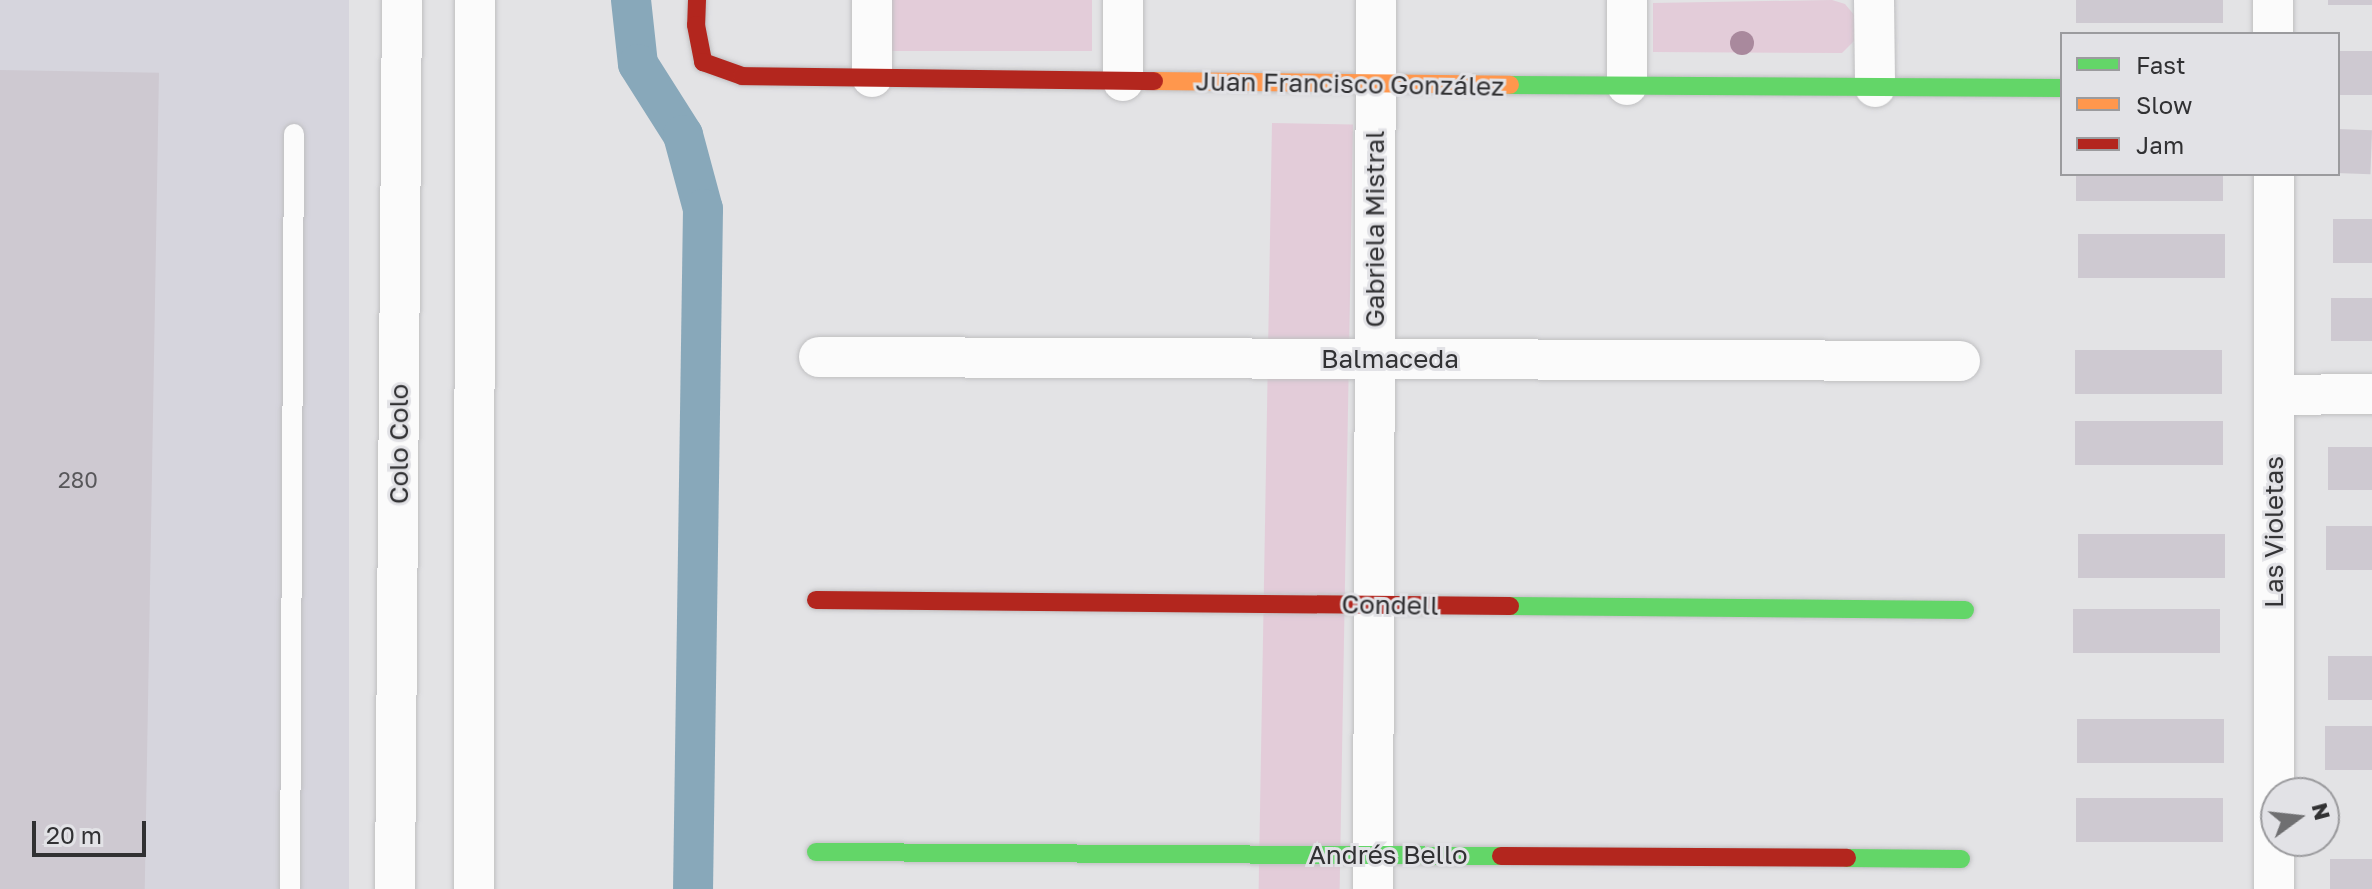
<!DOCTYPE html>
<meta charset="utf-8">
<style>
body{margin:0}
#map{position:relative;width:2372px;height:889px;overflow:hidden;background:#e3e3e5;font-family:"Golos Text",sans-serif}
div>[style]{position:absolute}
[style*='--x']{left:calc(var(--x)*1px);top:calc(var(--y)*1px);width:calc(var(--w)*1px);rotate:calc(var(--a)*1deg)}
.built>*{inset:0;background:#d6d5dd;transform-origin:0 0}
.green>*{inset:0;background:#e3ccd9;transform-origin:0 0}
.canal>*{height:40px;margin:-20px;padding:0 20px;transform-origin:20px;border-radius:20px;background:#88a8ba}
.building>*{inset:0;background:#cec9d1;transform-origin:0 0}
.roads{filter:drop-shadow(0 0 2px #bfbfc1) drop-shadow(0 0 2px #bfbfc1)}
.lane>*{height:20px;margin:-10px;padding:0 10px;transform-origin:10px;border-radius:10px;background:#fbfbfb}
.street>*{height:40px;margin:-20px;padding:0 20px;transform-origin:20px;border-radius:20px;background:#fbfbfb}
.fast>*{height:18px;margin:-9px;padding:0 9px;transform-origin:9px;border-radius:9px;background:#63d668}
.slow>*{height:18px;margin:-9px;padding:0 9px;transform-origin:9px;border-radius:9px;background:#ff974d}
.jam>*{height:18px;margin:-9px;padding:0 9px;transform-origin:9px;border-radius:9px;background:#b3261e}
.trees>*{width:24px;height:24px;margin:-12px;border-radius:50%;background:#a9899d}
span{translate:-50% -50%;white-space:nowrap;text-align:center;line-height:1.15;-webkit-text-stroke:6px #e2e2e6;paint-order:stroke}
.number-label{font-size:22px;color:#58575a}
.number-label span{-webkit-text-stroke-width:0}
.street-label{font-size:26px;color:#313133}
.legend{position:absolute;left:2060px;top:32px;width:280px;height:144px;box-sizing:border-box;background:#e2e2e6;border:2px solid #9b9b9e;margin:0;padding:10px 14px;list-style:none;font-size:24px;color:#313133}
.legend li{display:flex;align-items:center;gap:16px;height:40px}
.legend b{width:40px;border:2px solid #9b9b9e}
.north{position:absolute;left:2260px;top:777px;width:80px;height:80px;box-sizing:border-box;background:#e2e2e6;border:2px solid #9b9b9e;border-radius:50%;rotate:75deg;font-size:22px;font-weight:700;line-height:32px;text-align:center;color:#313133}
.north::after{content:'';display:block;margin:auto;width:28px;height:36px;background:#6f6f71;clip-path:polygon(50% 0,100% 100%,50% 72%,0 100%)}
.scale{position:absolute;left:32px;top:821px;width:114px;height:36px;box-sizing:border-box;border:4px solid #313133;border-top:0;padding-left:10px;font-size:24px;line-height:28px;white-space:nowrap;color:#313133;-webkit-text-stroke:6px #e2e2e6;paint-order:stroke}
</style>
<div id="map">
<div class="built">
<i style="left:0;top:0;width:349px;height:889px"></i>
</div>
<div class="green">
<i style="left:890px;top:0;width:202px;height:51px"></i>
<i style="clip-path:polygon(1832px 0,1845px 4px,1855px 16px,1854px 41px,1842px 53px,1653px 52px,1653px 3px)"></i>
<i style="left:1272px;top:123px;width:81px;height:766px;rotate:1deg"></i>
</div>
<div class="canal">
<i style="--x:631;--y:0;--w:64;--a:83.8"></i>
<i style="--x:638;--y:64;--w:84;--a:57.6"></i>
<i style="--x:683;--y:135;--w:77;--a:74.9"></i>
<i style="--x:703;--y:209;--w:680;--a:90.84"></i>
</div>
<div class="building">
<i style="left:2076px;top:0;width:147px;height:23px"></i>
<i style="left:2328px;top:0;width:44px;height:5px"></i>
<i style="left:2338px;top:51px;width:34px;height:44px"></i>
<i style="left:0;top:70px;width:159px;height:819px;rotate:1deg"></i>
<i style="left:2338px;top:129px;width:34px;height:44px;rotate:2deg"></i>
<i style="left:2076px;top:174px;width:147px;height:27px"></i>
<i style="left:2333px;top:219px;width:39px;height:44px"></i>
<i style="left:2078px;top:234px;width:147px;height:44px"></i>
<i style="left:2331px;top:298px;width:41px;height:43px"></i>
<i style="left:2075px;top:350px;width:147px;height:44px"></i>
<i style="left:2075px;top:421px;width:148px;height:44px"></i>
<i style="left:2328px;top:447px;width:44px;height:43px"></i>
<i style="left:2326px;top:526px;width:46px;height:44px"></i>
<i style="left:2078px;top:534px;width:147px;height:44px"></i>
<i style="left:2073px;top:609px;width:147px;height:44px"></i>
<i style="left:2328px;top:656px;width:44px;height:44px"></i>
<i style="left:2077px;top:719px;width:147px;height:44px"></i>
<i style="left:2325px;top:726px;width:47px;height:44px"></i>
<i style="left:2076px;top:798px;width:147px;height:44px"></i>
<i style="left:2330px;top:859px;width:42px;height:30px"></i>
</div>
<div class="roads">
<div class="lane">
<i style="--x:290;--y:889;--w:755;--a:-89.7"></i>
</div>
<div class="street">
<i style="--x:872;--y:0;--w:77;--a:90"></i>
<i style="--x:1627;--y:0;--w:85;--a:90"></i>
<i style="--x:1874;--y:0;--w:87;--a:89.3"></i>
<i style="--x:2273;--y:0;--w:34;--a:90"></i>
<i style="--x:1123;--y:81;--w:81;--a:-90"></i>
<i style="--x:819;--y:357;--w:1141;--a:0.2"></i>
<i style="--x:2274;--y:395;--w:98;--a:-0.6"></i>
<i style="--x:395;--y:889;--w:889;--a:-89.55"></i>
<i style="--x:474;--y:889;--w:889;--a:-89.94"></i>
<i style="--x:1373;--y:889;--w:889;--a:-89.81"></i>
<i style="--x:2274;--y:889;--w:715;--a:-90"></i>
</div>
<div class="fast">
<i style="--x:1510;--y:85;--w:552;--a:0.31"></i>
<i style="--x:1510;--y:606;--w:455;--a:0.5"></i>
<i style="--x:816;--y:852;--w:685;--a:0.33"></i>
<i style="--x:1847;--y:858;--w:114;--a:0.5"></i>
</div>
<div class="slow">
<i style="--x:1154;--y:81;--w:356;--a:0.6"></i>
</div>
<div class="jam">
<i style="--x:697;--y:0;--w:25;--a:92"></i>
<i style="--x:696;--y:25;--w:38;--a:79"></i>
<i style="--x:703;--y:62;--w:41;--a:19.7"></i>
<i style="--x:742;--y:76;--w:412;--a:0.7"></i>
<i style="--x:816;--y:600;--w:694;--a:0.5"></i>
<i style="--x:1501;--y:856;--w:346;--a:0.3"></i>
</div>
</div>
<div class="trees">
<i style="left:1742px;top:43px"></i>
</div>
<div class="number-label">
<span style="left:78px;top:480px">280</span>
</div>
<div class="street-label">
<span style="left:1350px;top:84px;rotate:1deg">Juan Francisco González</span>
<span style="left:1375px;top:229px;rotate:-90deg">Gabriela Mistral</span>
<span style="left:1390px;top:359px">Balmaceda</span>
<span style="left:399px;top:444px;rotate:-90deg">Colo Colo</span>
<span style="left:2274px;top:532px;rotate:-90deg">Las Violetas</span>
<span style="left:1390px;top:605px;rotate:1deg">Condell</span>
<span style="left:1388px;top:855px">Andrés Bello</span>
</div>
<ul class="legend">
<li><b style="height:10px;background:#63d668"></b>Fast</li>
<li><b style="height:10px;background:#ff974d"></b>Slow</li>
<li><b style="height:10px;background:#b3261e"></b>Jam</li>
</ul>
<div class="north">N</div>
<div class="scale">20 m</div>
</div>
